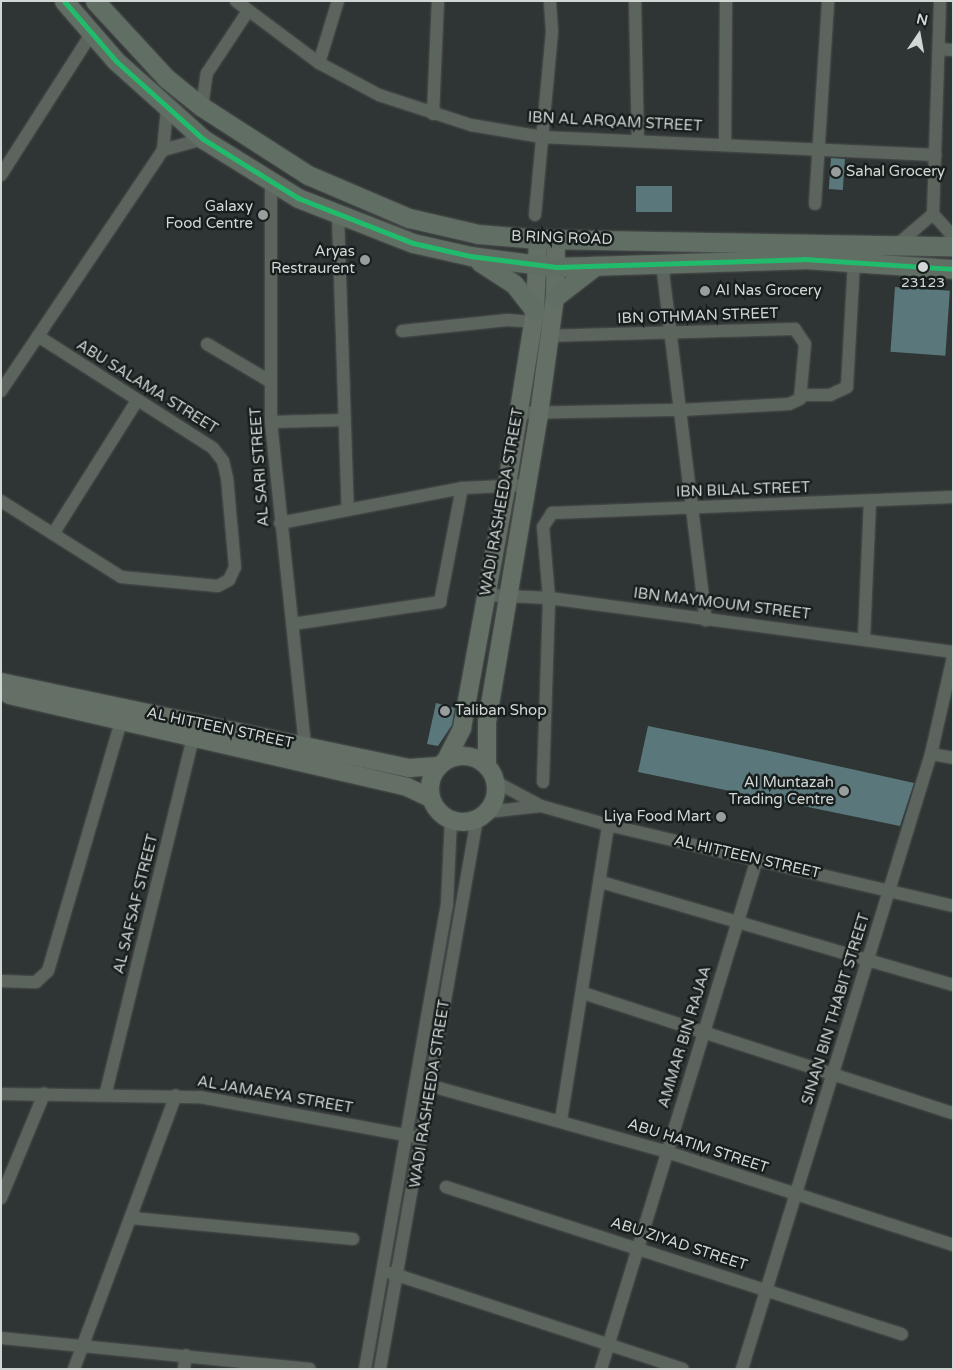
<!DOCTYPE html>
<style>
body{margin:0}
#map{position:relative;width:954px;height:1370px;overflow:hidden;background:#2f3534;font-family:"Varela Round",sans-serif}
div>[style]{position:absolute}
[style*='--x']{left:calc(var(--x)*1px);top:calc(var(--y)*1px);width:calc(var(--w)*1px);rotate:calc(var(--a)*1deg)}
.building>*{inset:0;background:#5a787b;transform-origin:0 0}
.roads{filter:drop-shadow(0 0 1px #4d5150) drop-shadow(0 0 1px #4d5150)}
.street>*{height:12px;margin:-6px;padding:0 6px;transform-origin:6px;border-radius:6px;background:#5b655e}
.secondary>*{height:18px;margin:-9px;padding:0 9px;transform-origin:9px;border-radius:9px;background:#647066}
.secondary>.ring{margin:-9px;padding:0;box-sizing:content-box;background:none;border:18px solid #647066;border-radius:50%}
.primary>*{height:19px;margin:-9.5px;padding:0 9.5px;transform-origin:9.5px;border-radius:9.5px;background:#616e64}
.bus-1>*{height:5px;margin:-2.5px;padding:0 2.5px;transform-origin:2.5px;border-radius:2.5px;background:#20bc6c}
.dots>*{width:14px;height:14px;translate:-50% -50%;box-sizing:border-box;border:2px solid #181e1d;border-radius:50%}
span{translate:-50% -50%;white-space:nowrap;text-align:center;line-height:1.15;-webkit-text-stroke:5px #181e1d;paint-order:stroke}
.bus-label{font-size:14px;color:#d0d7d5}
.street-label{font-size:15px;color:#d0d7d5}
.poi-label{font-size:15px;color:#d0d7d5}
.left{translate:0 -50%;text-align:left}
.right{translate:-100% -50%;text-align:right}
.frame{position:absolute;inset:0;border:2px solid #d0d7d5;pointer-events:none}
.north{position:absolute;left:894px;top:10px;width:50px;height:50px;-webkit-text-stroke:4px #181e1d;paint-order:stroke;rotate:12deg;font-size:14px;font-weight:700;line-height:20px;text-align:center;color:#d0d7d5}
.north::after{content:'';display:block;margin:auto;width:18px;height:22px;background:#d0d7d5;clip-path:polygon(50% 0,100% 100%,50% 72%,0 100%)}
</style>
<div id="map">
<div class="building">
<i style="left:831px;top:158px;width:14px;height:31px;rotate:4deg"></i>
<i style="left:636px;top:186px;width:36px;height:26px"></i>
<i style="left:895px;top:287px;width:55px;height:65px;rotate:4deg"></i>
<i style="clip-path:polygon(436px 703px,455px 708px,452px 725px,438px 746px,427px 744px)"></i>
<i style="clip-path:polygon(648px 726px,770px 751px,914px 783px,900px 826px,638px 772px)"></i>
</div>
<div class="roads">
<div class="street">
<i style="--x:236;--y:1;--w:104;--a:36.8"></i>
<i style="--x:319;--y:63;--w:68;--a:28.1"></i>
<i style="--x:379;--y:95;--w:97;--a:18.1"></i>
<i style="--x:471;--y:125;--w:72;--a:9.6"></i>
<i style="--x:542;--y:137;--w:394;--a:2.6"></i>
<i style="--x:635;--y:1;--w:139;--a:88.8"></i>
<i style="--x:939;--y:49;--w:14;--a:4"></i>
<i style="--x:319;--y:63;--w:65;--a:-73"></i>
<i style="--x:202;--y:107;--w:34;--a:-82"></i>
<i style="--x:207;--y:73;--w:74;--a:-56.5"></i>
<i style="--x:433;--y:114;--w:113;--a:-87.5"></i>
<i style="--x:725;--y:144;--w:143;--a:-89.6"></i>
<i style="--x:163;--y:150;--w:41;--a:-15.4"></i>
<i style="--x:1;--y:175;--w:167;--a:-57.4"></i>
<i style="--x:271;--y:184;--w:238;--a:90"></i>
<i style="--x:271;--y:422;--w:334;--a:84"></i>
<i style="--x:815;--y:204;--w:203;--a:-86.3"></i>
<i style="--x:933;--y:214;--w:30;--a:48"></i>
<i style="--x:535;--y:215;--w:185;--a:-84.7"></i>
<i style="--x:552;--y:31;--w:30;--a:-94"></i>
<i style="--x:338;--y:216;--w:294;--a:88.1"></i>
<i style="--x:899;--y:243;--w:45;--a:-40.5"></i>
<i style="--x:933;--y:214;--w:213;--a:-88.1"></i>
<i style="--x:663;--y:272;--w:351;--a:83"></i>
<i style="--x:402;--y:331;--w:106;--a:-6"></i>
<i style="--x:507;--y:320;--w:27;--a:4"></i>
<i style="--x:207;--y:344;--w:74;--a:30.7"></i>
<i style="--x:1;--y:391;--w:290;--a:-56.1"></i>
<i style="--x:163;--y:150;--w:41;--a:-84.4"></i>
<i style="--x:801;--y:395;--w:29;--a:0"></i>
<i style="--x:830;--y:395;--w:19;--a:-25"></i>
<i style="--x:847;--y:387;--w:126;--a:-86.8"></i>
<i style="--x:518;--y:413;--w:163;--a:-1.1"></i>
<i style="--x:681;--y:410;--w:108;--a:-3.2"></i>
<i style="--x:789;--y:404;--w:12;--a:-24"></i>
<i style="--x:800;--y:399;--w:55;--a:-84.8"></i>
<i style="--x:805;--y:344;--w:18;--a:-124"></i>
<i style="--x:795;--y:329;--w:246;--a:178.4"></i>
<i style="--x:271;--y:422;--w:73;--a:-1.6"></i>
<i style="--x:1;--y:501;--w:142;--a:32.3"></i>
<i style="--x:121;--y:577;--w:97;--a:5.3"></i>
<i style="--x:218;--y:586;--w:13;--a:-29"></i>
<i style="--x:229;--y:580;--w:14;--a:-65"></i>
<i style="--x:235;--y:567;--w:89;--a:-95.1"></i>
<i style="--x:227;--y:478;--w:17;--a:-103"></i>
<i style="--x:223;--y:461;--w:16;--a:-128"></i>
<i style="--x:213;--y:448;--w:208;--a:-147.4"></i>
<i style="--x:280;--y:523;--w:185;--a:-10.9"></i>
<i style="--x:462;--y:488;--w:64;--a:-2.7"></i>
<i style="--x:53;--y:534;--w:156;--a:-57.8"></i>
<i style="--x:486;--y:595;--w:63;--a:2.7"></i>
<i style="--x:549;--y:598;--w:408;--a:7.6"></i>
<i style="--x:293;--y:624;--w:149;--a:-8.5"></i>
<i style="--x:440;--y:602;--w:116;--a:-79.1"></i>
<i style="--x:864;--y:638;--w:137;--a:-87.5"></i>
<i style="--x:931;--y:754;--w:22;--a:10"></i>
<i style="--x:496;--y:782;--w:51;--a:28.1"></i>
<i style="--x:541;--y:806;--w:70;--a:15.8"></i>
<i style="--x:608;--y:825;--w:354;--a:13.2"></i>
<i style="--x:543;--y:782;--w:184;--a:-88.1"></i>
<i style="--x:549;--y:598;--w:71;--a:-94.8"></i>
<i style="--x:543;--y:527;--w:17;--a:-57"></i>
<i style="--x:552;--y:513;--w:401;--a:-2.3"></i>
<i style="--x:487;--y:812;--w:54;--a:-6.3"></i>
<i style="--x:601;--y:882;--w:367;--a:16.3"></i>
<i style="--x:1;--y:981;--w:35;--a:2"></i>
<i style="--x:36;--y:982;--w:16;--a:-43"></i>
<i style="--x:48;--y:971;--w:260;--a:-73.7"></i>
<i style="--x:583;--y:993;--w:389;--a:18"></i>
<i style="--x:417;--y:1082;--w:260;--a:15.6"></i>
<i style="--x:667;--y:1152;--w:301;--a:18"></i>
<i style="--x:106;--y:1092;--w:373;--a:-76.2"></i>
<i style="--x:1;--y:1094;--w:199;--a:0.9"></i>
<i style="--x:200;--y:1097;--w:219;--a:10.5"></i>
<i style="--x:561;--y:1120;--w:299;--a:-80.9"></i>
<i style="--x:446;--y:1187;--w:479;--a:17.9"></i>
<i style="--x:1;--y:1198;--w:113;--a:-67.5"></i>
<i style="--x:132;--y:1218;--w:222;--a:5.4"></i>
<i style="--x:391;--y:1273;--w:307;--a:18.2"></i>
<i style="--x:1;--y:1338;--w:310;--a:5.7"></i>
<i style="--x:74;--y:1369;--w:292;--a:-69.6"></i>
<i style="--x:184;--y:1369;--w:14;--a:-82"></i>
<i style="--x:365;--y:1369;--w:472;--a:-80"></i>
<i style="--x:447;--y:904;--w:84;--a:-87.3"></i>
<i style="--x:380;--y:1369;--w:558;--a:-80"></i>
<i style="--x:601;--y:1369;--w:533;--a:-72.99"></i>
<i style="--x:742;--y:1369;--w:643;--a:-72.92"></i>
<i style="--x:931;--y:754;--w:99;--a:-77.2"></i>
</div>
<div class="secondary">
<i style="--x:1;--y:682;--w:417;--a:11.9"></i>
<i style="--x:409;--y:768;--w:30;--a:-4"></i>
<i style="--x:9;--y:695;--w:408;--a:13"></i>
<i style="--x:407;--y:787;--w:26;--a:25"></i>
<i class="ring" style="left:430px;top:756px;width:48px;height:48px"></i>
<i style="--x:446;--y:760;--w:36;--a:-63"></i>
<i style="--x:462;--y:728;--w:248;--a:-79.6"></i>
<i style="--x:507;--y:484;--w:175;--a:-80.8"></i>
<i style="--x:535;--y:311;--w:72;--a:-87.6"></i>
<i style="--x:487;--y:765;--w:43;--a:-90"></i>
<i style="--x:487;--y:722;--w:312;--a:-80.4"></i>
<i style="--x:539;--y:414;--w:118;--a:-82.2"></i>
<i style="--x:555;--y:297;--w:57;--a:-89"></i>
</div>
<div class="primary">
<i style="--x:64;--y:1;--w:79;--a:49.1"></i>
<i style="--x:116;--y:61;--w:117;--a:41.9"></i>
<i style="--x:203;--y:139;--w:112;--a:31.8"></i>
<i style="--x:298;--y:198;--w:123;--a:21.4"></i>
<i style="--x:413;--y:243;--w:58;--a:12.8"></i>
<i style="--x:470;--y:256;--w:87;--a:7.3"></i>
<i style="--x:556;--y:267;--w:248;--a:-1.8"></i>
<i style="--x:804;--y:259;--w:149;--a:3.8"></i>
<i style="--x:95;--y:1;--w:105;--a:47.3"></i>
<i style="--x:166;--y:78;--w:46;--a:38.9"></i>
<i style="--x:202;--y:107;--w:126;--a:32.7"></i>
<i style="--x:308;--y:175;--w:110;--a:23.1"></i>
<i style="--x:409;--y:218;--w:71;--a:13.1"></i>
<i style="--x:478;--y:234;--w:60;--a:4.8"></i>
<i style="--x:538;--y:239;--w:415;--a:1"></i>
<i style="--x:480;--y:262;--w:40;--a:32.9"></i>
<i style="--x:514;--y:284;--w:34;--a:52"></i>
<i style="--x:555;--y:297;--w:51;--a:-37.8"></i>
</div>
</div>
<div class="bus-1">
<i style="--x:64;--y:1;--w:79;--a:49.1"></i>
<i style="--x:116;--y:61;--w:117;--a:41.9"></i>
<i style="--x:203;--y:139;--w:112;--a:31.8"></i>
<i style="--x:298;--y:198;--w:123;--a:21.4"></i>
<i style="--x:413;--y:243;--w:58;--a:12.8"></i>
<i style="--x:470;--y:256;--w:87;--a:7.3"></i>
<i style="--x:556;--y:267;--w:248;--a:-1.8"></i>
<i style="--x:804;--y:259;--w:149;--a:3.8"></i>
</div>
<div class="dots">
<i style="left:836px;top:172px;background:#989e9d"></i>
<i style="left:263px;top:215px;background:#989e9d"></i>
<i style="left:365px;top:260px;background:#989e9d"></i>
<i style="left:923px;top:267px;background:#d0d7d5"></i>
<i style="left:705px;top:291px;background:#989e9d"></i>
<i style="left:445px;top:711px;background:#989e9d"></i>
<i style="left:844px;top:791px;background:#989e9d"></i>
<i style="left:721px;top:817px;background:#989e9d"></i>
</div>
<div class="bus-label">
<span style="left:923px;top:283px">23123</span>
</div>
<div class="street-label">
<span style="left:615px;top:122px;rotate:3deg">IBN AL ARQAM STREET</span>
<span style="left:562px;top:238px;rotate:2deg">B RING ROAD</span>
<span style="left:698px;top:316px;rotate:-2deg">IBN OTHMAN STREET</span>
<span style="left:147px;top:387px;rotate:32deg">ABU SALAMA STREET</span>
<span style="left:260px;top:467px;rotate:-94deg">AL SARI STREET</span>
<span style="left:743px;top:490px;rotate:-2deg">IBN BILAL STREET</span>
<span style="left:502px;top:502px;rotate:-80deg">WADI RASHEEDA STREET</span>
<span style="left:722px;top:604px;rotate:7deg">IBN MAYMOUM STREET</span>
<span style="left:220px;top:728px;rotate:12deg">AL HITTEEN STREET</span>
<span style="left:747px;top:857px;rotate:13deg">AL HITTEEN STREET</span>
<span style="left:136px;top:904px;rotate:-76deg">AL SAFSAF STREET</span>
<span style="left:836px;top:1009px;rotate:-73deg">SINAN BIN THABIT STREET</span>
<span style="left:685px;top:1037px;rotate:-73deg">AMMAR BIN RAJAA</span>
<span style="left:430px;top:1094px;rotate:-81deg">WADI RASHEEDA STREET</span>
<span style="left:275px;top:1095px;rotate:10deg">AL JAMAEYA STREET</span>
<span style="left:698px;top:1146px;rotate:18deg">ABU HATIM STREET</span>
<span style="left:679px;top:1244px;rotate:18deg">ABU ZIYAD STREET</span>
</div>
<div class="poi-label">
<span class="left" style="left:846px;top:172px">Sahal Grocery</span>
<span class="right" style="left:253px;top:215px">Galaxy<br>Food Centre</span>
<span class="right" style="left:355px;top:260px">Aryas<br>Restraurent</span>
<span class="left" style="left:715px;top:291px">Al Nas Grocery</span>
<span class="left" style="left:455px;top:711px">Taliban Shop</span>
<span class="right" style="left:834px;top:791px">Al Muntazah<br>Trading Centre</span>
<span class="right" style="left:711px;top:817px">Liya Food Mart</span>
</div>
<div class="frame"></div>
<div class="north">N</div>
</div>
